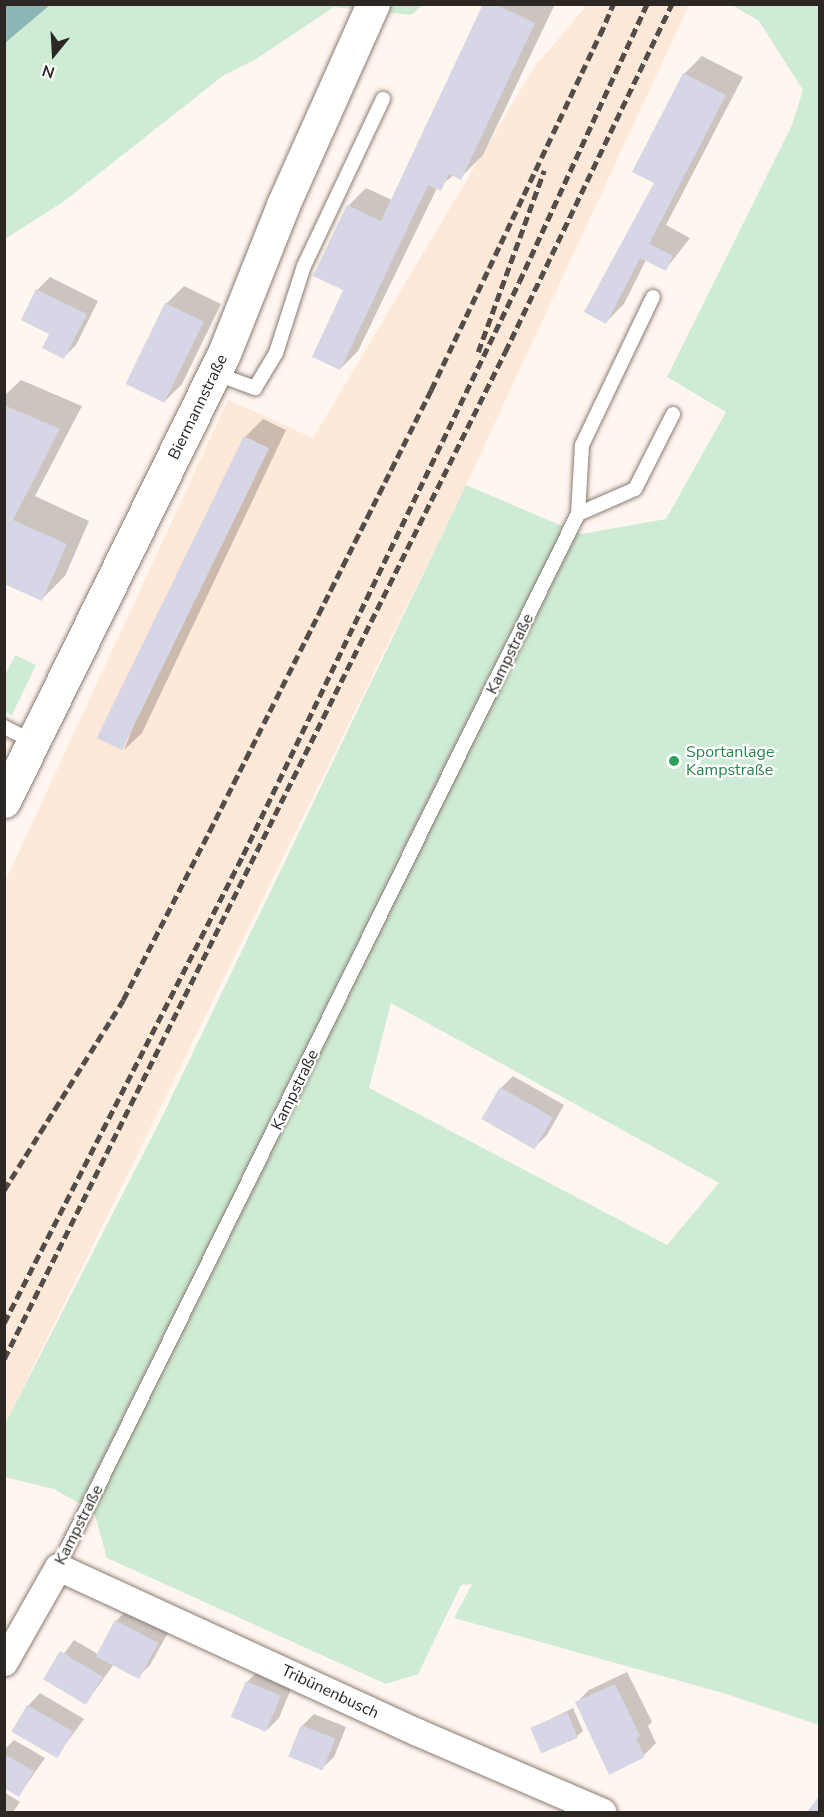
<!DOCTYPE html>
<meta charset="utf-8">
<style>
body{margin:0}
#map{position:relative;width:824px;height:1817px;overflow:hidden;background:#fff6ef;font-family:"Nunito Sans",sans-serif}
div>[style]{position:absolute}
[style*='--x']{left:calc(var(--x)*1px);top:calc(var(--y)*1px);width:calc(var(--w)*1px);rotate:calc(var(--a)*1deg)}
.built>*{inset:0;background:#fee9d9}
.green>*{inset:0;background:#ceebd5}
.water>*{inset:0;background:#8ab6b6}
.shadow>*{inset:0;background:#0003}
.building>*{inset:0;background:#d6d6e6;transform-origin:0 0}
.roads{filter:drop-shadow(0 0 2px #897c72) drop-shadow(0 0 2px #897c72)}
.service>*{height:14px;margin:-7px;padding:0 7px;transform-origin:7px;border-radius:7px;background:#fff}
.minor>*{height:27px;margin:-13.5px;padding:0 13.5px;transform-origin:13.5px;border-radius:13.5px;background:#fff}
.tertiary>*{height:33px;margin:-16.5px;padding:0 16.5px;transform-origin:16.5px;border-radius:16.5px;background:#fff}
.rail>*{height:4.5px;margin-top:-2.25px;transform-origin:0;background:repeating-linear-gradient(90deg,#534d49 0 9px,transparent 0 13.5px)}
.dots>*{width:16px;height:16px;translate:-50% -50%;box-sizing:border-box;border:3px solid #fff;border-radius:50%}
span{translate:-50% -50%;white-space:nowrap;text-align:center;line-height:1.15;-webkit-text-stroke:4.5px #fff;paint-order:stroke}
.street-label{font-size:16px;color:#2c2723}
.leisure-label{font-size:16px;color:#27864d}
.left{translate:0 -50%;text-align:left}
.frame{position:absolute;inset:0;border:6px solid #2c2723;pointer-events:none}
.north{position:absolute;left:24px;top:24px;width:60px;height:60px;-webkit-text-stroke:4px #fff;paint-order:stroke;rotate:198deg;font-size:16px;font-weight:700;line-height:24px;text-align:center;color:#2c2723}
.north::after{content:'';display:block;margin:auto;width:21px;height:27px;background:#2c2723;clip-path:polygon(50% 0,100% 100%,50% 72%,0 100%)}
</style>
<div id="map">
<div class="built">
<i style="clip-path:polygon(682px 4px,688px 7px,466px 485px,5px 1424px,5px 882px,228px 400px,313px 438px,533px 69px,587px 5px)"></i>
</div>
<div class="green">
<i style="clip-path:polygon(50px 5px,423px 5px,411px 15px,334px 7px,256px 59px,224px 75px,63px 202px,5px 239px,5px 43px)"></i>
<i style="clip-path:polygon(evenodd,732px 5px,819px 5px,819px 1725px,723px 1693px,454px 1618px,472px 1584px,461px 1585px,418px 1674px,386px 1684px,107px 1558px,94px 1512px,54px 1489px,5px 1477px,4px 1426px,160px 1121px,466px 485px,581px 534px,666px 519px,726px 412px,667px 377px,792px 125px,803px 90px,759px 21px,732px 5px,391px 1003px,719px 1183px,667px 1245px,369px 1088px,391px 1003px)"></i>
<i style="clip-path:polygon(15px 655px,36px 665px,12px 715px,5px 712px,5px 675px)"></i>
</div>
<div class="water">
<i style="clip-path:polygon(5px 4px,50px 4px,50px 5px,5px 43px)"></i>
</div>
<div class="shadow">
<i style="clip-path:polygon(484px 4px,555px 4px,483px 155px,460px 178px,454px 175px,437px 188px,358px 351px,340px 369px,348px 206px,366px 188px,392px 200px)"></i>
<i style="clip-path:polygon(702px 56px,743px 77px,666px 225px,690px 238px,665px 270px,646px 260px,624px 304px,606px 322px,656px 183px,684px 74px)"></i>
<i style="clip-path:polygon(50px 277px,98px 301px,76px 345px,64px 357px,51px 334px,23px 320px,37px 290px)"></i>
<i style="clip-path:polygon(184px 286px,221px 304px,182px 384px,164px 402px,166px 304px)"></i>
<i style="clip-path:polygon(21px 380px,82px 406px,35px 496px,89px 521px,65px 576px,42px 599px,4px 582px,4px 396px)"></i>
<i style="clip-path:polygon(263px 419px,286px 430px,142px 733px,124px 750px,245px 437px)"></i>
<i style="clip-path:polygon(513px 1076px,564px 1105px,547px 1135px,535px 1147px,501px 1088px)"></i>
<i style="clip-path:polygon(128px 1609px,169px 1631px,150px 1665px,138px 1677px,114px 1664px,86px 1703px,45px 1679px,74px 1640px,98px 1654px,116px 1621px)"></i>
<i style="clip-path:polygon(259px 1670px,293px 1684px,279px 1718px,267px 1730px,247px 1682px)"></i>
<i style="clip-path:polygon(627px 1672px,652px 1722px,648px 1726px,656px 1743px,644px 1755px,577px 1702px,589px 1690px)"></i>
<i style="clip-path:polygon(40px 1693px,84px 1719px,56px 1757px,28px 1706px)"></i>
<i style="clip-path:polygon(573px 1708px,583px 1731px,577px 1736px,531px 1729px)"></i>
<i style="clip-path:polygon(314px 1714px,346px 1727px,334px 1757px,321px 1769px,302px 1726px)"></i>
<i style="clip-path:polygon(14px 1740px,45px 1758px,19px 1795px,4px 1786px,4px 1750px)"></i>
<i style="clip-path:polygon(4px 1792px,20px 1802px,13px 1812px,4px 1812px)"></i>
</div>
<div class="building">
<i style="clip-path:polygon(483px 4px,495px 4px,535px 23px,461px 180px,449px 174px,441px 191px,428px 185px,340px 370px,312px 357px,343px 290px,313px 276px,347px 205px,381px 221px)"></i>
<i style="clip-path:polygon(683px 73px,726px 95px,649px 244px,673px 256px,666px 271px,640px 258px,606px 324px,584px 312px,654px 183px,632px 172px)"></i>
<i style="clip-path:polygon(36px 289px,87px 314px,64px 359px,42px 348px,49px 334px,21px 320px)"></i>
<i style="left:165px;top:303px;width:43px;height:90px;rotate:26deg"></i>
<i style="clip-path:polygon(4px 405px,60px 429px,13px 520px,67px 544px,42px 601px,4px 584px)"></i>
<i style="left:244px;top:436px;width:28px;height:336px;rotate:26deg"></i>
<i style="left:500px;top:1087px;width:61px;height:37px;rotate:30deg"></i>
<i style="left:115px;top:1620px;width:49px;height:41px;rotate:28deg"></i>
<i style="left:60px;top:1651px;width:50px;height:33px;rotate:31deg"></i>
<i style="left:246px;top:1681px;width:38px;height:39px;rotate:23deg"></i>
<i style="clip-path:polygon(615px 1684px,640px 1736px,636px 1738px,645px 1757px,609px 1775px,575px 1702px)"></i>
<i style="left:27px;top:1705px;width:53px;height:31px;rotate:30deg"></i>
<i style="left:567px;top:1712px;width:28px;height:40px;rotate:67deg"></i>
<i style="left:301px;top:1725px;width:37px;height:34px;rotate:22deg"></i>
<i style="clip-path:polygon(4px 1754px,34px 1771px,19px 1797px,4px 1788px)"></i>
<i style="clip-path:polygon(820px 1795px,820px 1812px,807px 1812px)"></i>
</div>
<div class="roads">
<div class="service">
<i style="--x:214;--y:373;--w:44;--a:20.1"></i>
<i style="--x:255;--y:388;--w:41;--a:-59"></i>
<i style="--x:276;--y:353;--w:91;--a:-72.2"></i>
<i style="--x:304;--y:266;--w:185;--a:-64.7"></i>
<i style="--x:578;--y:514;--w:62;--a:-23.7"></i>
<i style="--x:635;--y:489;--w:84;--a:-63.1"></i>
<i style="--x:4;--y:727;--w:34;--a:27"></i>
<i style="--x:58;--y:1567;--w:1174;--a:-63.72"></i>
<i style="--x:578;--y:514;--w:69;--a:-86.7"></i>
<i style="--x:582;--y:445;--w:164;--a:-64.4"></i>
</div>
<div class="minor">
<i style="--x:4;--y:1662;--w:109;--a:-60.4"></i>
<i style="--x:58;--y:1567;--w:395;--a:24.7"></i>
<i style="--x:417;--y:1732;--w:202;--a:23.3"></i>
</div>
<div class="tertiary">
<i style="--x:4;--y:801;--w:501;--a:-63.84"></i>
<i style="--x:225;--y:351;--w:157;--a:-68.3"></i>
<i style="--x:283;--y:205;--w:220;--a:-65.9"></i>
</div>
</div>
<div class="rail">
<i style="--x:600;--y:35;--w:34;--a:-67"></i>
<i style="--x:478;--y:352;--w:193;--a:-70"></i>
<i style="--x:4;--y:1190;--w:224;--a:-57.9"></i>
<i style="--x:123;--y:1000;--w:175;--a:-62.9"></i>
<i style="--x:203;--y:844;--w:508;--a:-63.33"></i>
<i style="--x:431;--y:390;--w:399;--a:-64.6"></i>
<i style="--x:4;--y:1323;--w:525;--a:-62.95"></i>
<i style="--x:243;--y:855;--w:636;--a:-64.28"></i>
<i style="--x:519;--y:282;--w:306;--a:-65.3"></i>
<i style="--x:4;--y:1359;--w:1125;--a:-63.55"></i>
<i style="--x:505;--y:352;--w:386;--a:-64.4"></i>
</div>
<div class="dots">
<i style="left:674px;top:761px;background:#2e9e5b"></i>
</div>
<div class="street-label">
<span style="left:198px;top:407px;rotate:-64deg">Biermannstraße</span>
<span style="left:510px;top:654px;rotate:-64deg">Kampstraße</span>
<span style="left:295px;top:1090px;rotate:-64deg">Kampstraße</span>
<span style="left:79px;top:1525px;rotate:-63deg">Kampstraße</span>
<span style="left:330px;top:1692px;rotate:25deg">Tribünenbusch</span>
</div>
<div class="leisure-label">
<span class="left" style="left:686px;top:761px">Sportanlage<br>Kampstraße</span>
</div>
<div class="frame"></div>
<div class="north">N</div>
</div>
